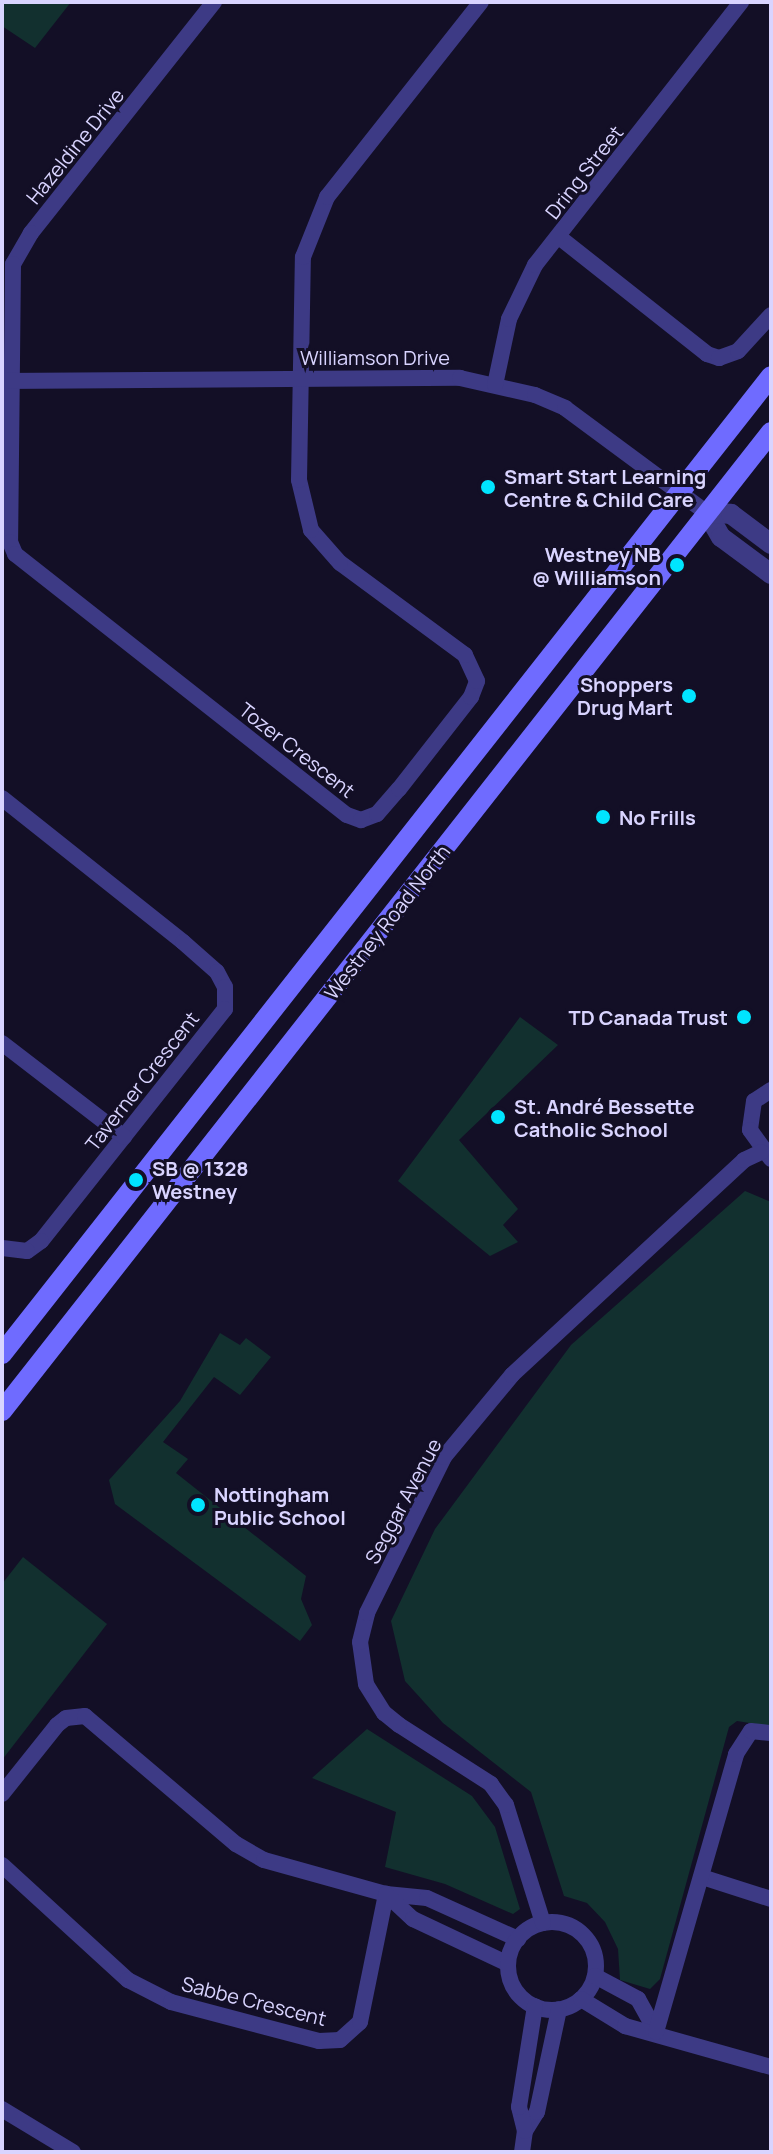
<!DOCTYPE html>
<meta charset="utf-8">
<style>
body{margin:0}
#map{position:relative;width:773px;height:2154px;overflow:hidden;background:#130f26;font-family:Manrope,sans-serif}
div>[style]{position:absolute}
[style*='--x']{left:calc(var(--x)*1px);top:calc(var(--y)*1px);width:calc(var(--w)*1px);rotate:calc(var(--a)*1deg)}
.green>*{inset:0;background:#12302f}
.minor>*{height:16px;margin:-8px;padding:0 8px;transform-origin:8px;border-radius:8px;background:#3d3a85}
.minor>.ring{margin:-8px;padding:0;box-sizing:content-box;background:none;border:16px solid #3d3a85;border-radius:50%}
.tertiary>*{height:20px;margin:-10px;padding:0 10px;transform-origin:10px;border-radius:10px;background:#3d3a85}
.secondary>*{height:20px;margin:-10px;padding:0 10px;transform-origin:10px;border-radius:10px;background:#6f6bff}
.dots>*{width:22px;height:22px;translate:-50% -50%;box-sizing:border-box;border:4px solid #130f26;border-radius:50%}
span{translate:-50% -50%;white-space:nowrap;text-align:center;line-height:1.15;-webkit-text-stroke:6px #130f26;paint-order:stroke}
.street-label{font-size:20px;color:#d9d4ff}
.poi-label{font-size:20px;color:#d9d4ff;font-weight:700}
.left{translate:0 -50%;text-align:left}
.right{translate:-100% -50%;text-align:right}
.frame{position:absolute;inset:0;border:4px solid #d9d4ff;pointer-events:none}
</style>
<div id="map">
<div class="green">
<i style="clip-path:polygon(2px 2px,71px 2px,35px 48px,2px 26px)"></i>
<i style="clip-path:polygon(520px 1017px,558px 1045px,459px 1140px,518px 1209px,503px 1225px,518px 1242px,490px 1256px,398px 1181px)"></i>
<i style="clip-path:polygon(745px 1191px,771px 1202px,771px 1715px,769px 1726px,737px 1721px,729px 1727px,660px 1979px,650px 1989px,620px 1980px,618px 1949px,605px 1922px,587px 1903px,564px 1896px,531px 1792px,443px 1723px,405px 1681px,391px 1621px,435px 1529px,571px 1345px)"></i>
<i style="clip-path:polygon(220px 1333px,240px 1345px,246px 1338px,271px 1357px,240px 1395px,214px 1377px,163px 1442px,188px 1459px,176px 1473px,306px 1576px,301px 1599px,312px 1625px,300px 1641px,115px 1504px,109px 1480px,180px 1401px)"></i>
<i style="clip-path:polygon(23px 1557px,107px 1624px,2px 1760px,2px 1584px)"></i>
<i style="clip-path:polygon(367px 1729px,472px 1796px,495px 1827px,520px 1909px,513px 1914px,445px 1884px,385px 1867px,396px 1812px,312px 1778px)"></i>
</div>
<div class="minor">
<i style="--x:214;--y:2;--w:295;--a:128.4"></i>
<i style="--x:31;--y:233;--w:36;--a:120"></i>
<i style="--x:13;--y:264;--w:278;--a:90.6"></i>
<i style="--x:10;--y:542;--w:13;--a:67"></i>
<i style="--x:15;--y:554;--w:422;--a:38.2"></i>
<i style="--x:347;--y:815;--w:15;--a:20"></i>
<i style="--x:361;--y:820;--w:17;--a:-21"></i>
<i style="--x:377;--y:814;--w:33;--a:-49"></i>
<i style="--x:399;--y:789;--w:117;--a:-52"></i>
<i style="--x:471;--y:697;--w:17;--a:-69"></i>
<i style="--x:477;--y:681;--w:29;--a:-115"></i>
<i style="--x:465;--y:655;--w:155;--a:-143.6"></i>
<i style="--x:340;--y:563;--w:44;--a:-131.3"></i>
<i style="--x:311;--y:530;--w:51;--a:-103.5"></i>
<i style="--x:299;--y:480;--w:223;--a:-89"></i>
<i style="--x:303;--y:257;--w:65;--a:-68.2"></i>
<i style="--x:327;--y:197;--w:248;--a:-51.7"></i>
<i style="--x:559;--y:237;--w:189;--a:38.3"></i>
<i style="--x:707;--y:354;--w:13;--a:18"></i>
<i style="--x:719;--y:358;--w:20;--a:-20"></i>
<i style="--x:738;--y:351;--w:49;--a:-47.5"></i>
<i style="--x:2;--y:381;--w:458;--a:-0.4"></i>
<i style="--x:460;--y:378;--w:77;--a:12.8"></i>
<i style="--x:535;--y:395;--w:33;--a:23"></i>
<i style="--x:565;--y:408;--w:177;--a:36.5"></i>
<i style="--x:495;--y:385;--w:67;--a:-78"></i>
<i style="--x:509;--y:319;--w:60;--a:-64.3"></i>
<i style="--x:535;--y:265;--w:334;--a:-51.9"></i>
<i style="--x:2;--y:798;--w:231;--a:38.5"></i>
<i style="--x:183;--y:942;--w:45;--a:41.4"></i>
<i style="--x:217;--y:972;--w:17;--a:62"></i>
<i style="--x:225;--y:987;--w:22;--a:90"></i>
<i style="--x:225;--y:1009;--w:296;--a:128.4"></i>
<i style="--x:41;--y:1241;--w:17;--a:144"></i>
<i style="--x:27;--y:1251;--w:25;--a:-173"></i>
<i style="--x:2;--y:1043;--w:154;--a:37.6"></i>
<i style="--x:771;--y:1090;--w:20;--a:147"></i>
<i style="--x:754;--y:1101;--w:29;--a:98"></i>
<i style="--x:750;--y:1130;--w:36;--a:54"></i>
<i style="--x:2;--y:1794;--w:88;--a:-51.4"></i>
<i style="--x:57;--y:1725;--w:11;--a:-38"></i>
<i style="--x:66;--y:1718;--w:19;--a:-6"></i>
<i style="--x:85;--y:1716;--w:198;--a:40.3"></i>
<i style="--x:236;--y:1844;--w:32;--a:30"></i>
<i style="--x:264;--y:1860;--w:127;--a:15.6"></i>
<i style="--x:386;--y:1894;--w:41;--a:5.6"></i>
<i style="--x:427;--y:1898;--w:100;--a:24.3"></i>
<i style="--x:2;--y:1865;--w:171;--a:42.4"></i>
<i style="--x:128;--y:1980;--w:48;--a:27.1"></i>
<i style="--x:171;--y:2002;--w:153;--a:14.8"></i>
<i style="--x:319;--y:2041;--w:21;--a:-3"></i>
<i style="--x:340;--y:2040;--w:27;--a:-42"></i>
<i style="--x:360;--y:2022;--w:131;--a:-78.5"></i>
<i style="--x:702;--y:1877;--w:72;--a:17.7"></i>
<i style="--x:386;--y:1894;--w:37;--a:43"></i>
<i style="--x:413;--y:1919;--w:105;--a:25.3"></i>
<i class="ring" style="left:508px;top:1922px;width:72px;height:72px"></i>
<i style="--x:543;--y:1923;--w:124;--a:-107.4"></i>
<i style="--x:506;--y:1805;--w:26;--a:-126"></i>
<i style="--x:491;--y:1784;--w:109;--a:-147.3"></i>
<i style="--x:399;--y:1725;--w:19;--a:-141"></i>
<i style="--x:384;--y:1713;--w:34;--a:-122"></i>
<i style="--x:366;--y:1684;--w:42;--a:-98.1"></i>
<i style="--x:360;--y:1642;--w:30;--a:-76"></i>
<i style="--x:367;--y:1613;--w:174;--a:-63.7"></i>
<i style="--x:444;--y:1457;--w:107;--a:-50.3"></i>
<i style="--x:512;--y:1375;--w:316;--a:-42.8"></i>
<i style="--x:744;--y:1160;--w:19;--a:-25"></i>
<i style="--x:595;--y:1976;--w:49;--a:28.1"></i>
<i style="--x:638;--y:1999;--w:38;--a:61"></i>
<i style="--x:581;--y:1999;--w:52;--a:31.5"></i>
<i style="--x:625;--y:2026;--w:152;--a:15.7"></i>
<i style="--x:656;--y:2032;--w:289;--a:-73.9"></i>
<i style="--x:736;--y:1754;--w:27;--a:-57"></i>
<i style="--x:751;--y:1731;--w:20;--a:6"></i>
<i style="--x:2;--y:2109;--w:83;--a:31.2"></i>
<i style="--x:525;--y:2131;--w:22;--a:-58"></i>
<i style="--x:537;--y:2112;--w:105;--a:-77.9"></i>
<i style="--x:522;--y:2152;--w:21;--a:-82"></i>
<i style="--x:525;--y:2131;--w:25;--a:-104"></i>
<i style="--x:519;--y:2107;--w:102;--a:-81"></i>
</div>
<div class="tertiary">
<i style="--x:707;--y:513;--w:28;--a:60"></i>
<i style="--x:721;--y:537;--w:62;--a:36.5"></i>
<i style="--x:707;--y:513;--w:24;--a:2"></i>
<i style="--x:731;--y:514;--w:50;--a:36.9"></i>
</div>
<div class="secondary">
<i style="--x:2;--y:1354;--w:1244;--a:-51.82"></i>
<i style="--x:2;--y:1411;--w:1245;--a:-51.85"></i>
</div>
<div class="dots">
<i style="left:488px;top:487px;background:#00e5ff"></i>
<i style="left:677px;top:565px;background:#00e5ff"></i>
<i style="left:689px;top:696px;background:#00e5ff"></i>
<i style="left:603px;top:817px;background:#00e5ff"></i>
<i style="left:744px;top:1017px;background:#00e5ff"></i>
<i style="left:498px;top:1117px;background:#00e5ff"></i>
<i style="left:136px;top:1180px;background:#00e5ff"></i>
<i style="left:198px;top:1505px;background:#00e5ff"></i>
</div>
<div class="street-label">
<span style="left:75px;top:146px;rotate:-51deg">Hazeldine Drive</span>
<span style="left:584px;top:172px;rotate:-52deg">Dring Street</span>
<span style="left:375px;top:357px">Williamson Drive</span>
<span style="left:297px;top:750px;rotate:38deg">Tozer Crescent</span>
<span style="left:387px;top:922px;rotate:-52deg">Westney Road North</span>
<span style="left:142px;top:1081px;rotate:-52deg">Taverner Crescent</span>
<span style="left:403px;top:1501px;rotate:-62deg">Seggar Avenue</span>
<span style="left:254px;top:2001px;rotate:14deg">Sabbe Crescent</span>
</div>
<div class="poi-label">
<span class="left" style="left:504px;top:488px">Smart Start Learning<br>Centre &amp; Child Care</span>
<span class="right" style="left:661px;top:566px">Westney NB<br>@ Williamson</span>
<span class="right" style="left:673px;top:696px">Shoppers<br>Drug Mart</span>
<span class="left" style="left:619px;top:817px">No Frills</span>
<span class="right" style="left:728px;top:1017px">TD Canada Trust</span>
<span class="left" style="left:514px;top:1118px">St. André Bessette<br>Catholic School</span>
<span class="left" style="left:152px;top:1180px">SB @ 1328<br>Westney</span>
<span class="left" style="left:214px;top:1506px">Nottingham<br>Public School</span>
</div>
<div class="frame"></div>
</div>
